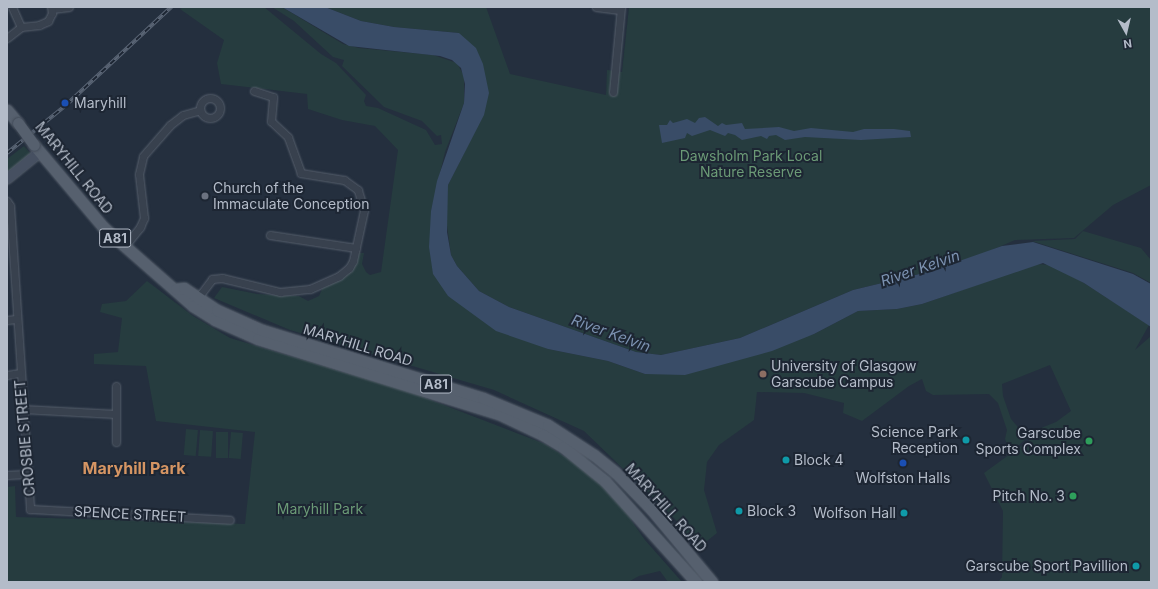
<!DOCTYPE html>
<style>
body{margin:0}
#map{position:relative;width:1158px;height:589px;overflow:hidden;background:#242f3e;font-family:Inter,sans-serif}
div>[style]{position:absolute}
[style*='--x']{left:calc(var(--x)*1px);top:calc(var(--y)*1px);width:calc(var(--w)*1px);rotate:calc(var(--a)*1deg)}
.green>*{inset:0;background:#263c3f;transform-origin:0 0}
.water>*{inset:0;background:#394c67}
.roads{filter:drop-shadow(0 0 1px #565f6c) drop-shadow(0 0 1px #565f6c)}
.street>*{height:7px;margin:-3.5px;padding:0 3.5px;transform-origin:3.5px;border-radius:3.5px;background:#38414e}
.street>.ring{margin:-3.5px;padding:0;box-sizing:content-box;background:none;border:7px solid #38414e;border-radius:50%}
.secondary>*{height:10px;margin:-5px;padding:0 5px;transform-origin:5px;border-radius:5px;background:#465061}
.primary>*{height:11px;margin:-5.5px;padding:0 5.5px;transform-origin:5.5px;border-radius:5.5px;background:#56606e}
.rail>*{height:3.5px;margin-top:-1.75px;transform-origin:0;background:repeating-linear-gradient(90deg,#1d2633 0 6px,#5a6575 0 12px);box-sizing:border-box;border-block:1px solid #5a6575}
.bridges{filter:drop-shadow(0 0 1px #414a57) drop-shadow(0 0 1px #414a57)}
.primary-bridge>*{height:11px;margin:-5.5px;padding:0 5.5px;transform-origin:5.5px;border-radius:5.5px;background:#56606e}
.dots>*{width:11px;height:11px;translate:-50% -50%;box-sizing:border-box;border:2px solid #1d2633;border-radius:50%}
span{translate:-50% -50%;white-space:nowrap;text-align:center;line-height:1.15;-webkit-text-stroke:4px #1d2633;paint-order:stroke}
.shield-label span{padding:1px 3px;background:#1d2633;border:1px solid;border-radius:3px;-webkit-text-stroke-width:0}
.shield-label{font-size:13px;color:#b4bcc9;font-weight:700}
.poi-label{font-size:14px;color:#b4bcc9}
.left{translate:0 -50%;text-align:left}
.right{translate:-100% -50%;text-align:right}
.park-label{font-size:14px;color:#6b9a76}
.street-label{font-size:14px;color:#b4bcc9}
.water-label{font-size:15px;color:#7c92b1;font-style:italic}
.quarter-label{font-size:16px;color:#d59563;font-weight:700}
.frame{position:absolute;inset:0;border:8px solid #b4bcc9;pointer-events:none}
.north{position:absolute;left:1106px;top:12px;width:40px;height:40px;-webkit-text-stroke:3px #1d2633;paint-order:stroke;rotate:172deg;font-size:11px;font-weight:700;line-height:16px;text-align:center;color:#b4bcc9}
.north::after{content:'';display:block;margin:auto;width:14px;height:18px;background:#b4bcc9;clip-path:polygon(50% 0,100% 100%,50% 72%,0 100%)}
</style>
<div id="map">
<div class="green">
<i style="clip-path:polygon(184px 7px,264px 7px,321px 54px,336px 63px,366px 95px,364px 101px,366px 106px,378px 108px,426px 130px,435px 145px,442px 144px,441px 135px,437px 136px,422px 121px,384px 107px,342px 66px,344px 60px,333px 57px,294px 21px,272px 7px,282px 7px,343px 44px,359px 48px,433px 55px,457px 63px,464px 76px,464px 103px,445px 152px,431px 211px,448px 296px,548px 349px,608px 361px,645px 374px,814px 334px,858px 311px,897px 309px,922px 304px,1037px 264px,1051px 265px,1084px 283px,1149px 325px,1135px 350px,1151px 336px,1151px 582px,998px 582px,1002px 577px,1003px 511px,984px 473px,1035px 436px,1036px 430px,1056px 422px,1071px 411px,1050px 365px,1002px 384px,1003px 396px,1011px 419px,1027px 438px,1019px 445px,1008px 447px,1005px 439px,1007px 430px,998px 403px,989px 394px,933px 395px,926px 391px,922px 379px,909px 386px,862px 421px,843px 413px,844px 403px,804px 393px,757px 392px,754px 420px,719px 445px,707px 462px,704px 490px,717px 533px,697px 549px,675px 519px,584px 431px,494px 390px,290px 330px,214px 298px,222px 287px,257px 294px,299px 296px,308px 301px,319px 296px,323px 287px,344px 277px,353px 268px,359px 253px,364px 253px,362px 264px,366px 272px,370px 275px,381px 272px,398px 150px,375px 126px,342px 120px,308px 109px,307px 94px,221px 84px,217px 63px,224px 40px,180px 9px)"></i>
<i style="clip-path:polygon(325px 7px,486px 7px,510px 74px,606px 95px,607px 70px,622px 72px,629px 7px,1151px 7px,1151px 185px,1113px 205px,1074px 238px,1015px 240px,969px 260px,928px 272px,853px 290px,740px 338px,661px 355px,636px 352px,509px 307px,479px 291px,457px 266px,451px 255px,446px 218px,448px 185px,483px 115px,459px 33px,394px 27px,361px 21px)"></i>
<i style="clip-path:polygon(24px 146px,32px 155px,7px 174px,7px 159px)"></i>
<i style="clip-path:polygon(1083px 231px,1141px 248px,1151px 260px,1151px 283px,1133px 273px,1032px 241px,1075px 239px)"></i>
<i style="clip-path:polygon(147px 281px,193px 316px,230px 338px,410px 392px,545px 444px,589px 472px,633px 519px,631px 520px,645px 540px,682px 582px,668px 582px,660px 571px,639px 576px,628px 582px,7px 582px,7px 487px,15px 486px,16px 517px,245px 524px,255px 432px,156px 421px,146px 366px,94px 364px,94px 354px,118px 352px,122px 318px,100px 312px,102px 304px,126px 301px)"></i>
<i style="left:186px;top:429px;width:12px;height:26px;rotate:5deg"></i>
<i style="left:200px;top:430px;width:13px;height:26px;rotate:4deg"></i>
<i style="left:216px;top:432px;width:12px;height:26px"></i>
<i style="left:231px;top:432px;width:12px;height:26px;rotate:5deg"></i>
</div>
<div class="water">
<i style="clip-path:polygon(282px 7px,325px 7px,361px 21px,394px 27px,459px 33px,476px 48px,483px 64px,489px 93px,484px 115px,448px 185px,447px 232px,451px 255px,457px 266px,479px 291px,509px 307px,636px 352px,661px 355px,740px 338px,853px 290px,928px 272px,1002px 246px,1033px 242px,1133px 274px,1151px 284px,1151px 327px,1084px 283px,1043px 263px,922px 304px,897px 309px,858px 311px,814px 334px,772px 351px,685px 375px,645px 374px,608px 361px,548px 349px,496px 331px,448px 296px,433px 274px,429px 247px,431px 211px,437px 181px,464px 103px,465px 84px,461px 68px,452px 60px,440px 56px,349px 46px)"></i>
<i style="clip-path:polygon(705px 117px,718px 126px,722px 123px,726px 125px,742px 123px,745px 129px,779px 127px,794px 131px,811px 128px,853px 132px,864px 129px,894px 129px,910px 131px,911px 137px,861px 140px,805px 137px,785px 140px,776px 135px,769px 136px,767px 139px,761px 136px,742px 140px,735px 135px,728px 133px,725px 136px,710px 130px,692px 136px,687px 133px,685px 138px,662px 143px,659px 125px,667px 125px,670px 120px,673px 123px,687px 119px,695px 123px,699px 118px)"></i>
</div>
<div class="roads">
<div class="street">
<i style="--x:12;--y:7;--w:22;--a:66"></i>
<i style="--x:596;--y:7;--w:24;--a:7"></i>
<i style="--x:52;--y:9;--w:17;--a:-7"></i>
<i style="--x:7;--y:38;--w:18;--a:-38"></i>
<i style="--x:21;--y:27;--w:18;--a:-6"></i>
<i style="--x:39;--y:25;--w:10;--a:-24"></i>
<i style="--x:48;--y:21;--w:9;--a:-63"></i>
<i style="--x:52;--y:13;--w:6;--a:-99"></i>
<i style="--x:613;--y:92;--w:85;--a:-84.6"></i>
<i class="ring" style="left:200px;top:98px;width:13px;height:13px"></i>
<i style="--x:7;--y:201;--w:6;--a:59"></i>
<i style="--x:10;--y:206;--w:304;--a:86.2"></i>
<i style="--x:30;--y:509;--w:200;--a:3.1"></i>
<i style="--x:270;--y:235;--w:87;--a:8.6"></i>
<i style="--x:124;--y:247;--w:26;--a:-51"></i>
<i style="--x:140;--y:227;--w:10;--a:-66"></i>
<i style="--x:144;--y:218;--w:44;--a:-96.5"></i>
<i style="--x:139;--y:174;--w:18;--a:-77"></i>
<i style="--x:143;--y:156;--w:41;--a:-48.9"></i>
<i style="--x:170;--y:125;--w:16;--a:-38"></i>
<i style="--x:183;--y:115;--w:18;--a:-16"></i>
<i style="--x:197;--y:299;--w:25;--a:-53"></i>
<i style="--x:212;--y:279;--w:10;--a:-6"></i>
<i style="--x:222;--y:278;--w:60;--a:13.6"></i>
<i style="--x:280;--y:292;--w:30;--a:-6"></i>
<i style="--x:310;--y:289;--w:32;--a:-24"></i>
<i style="--x:339;--y:276;--w:13;--a:-39"></i>
<i style="--x:349;--y:268;--w:8;--a:-60"></i>
<i style="--x:353;--y:261;--w:52;--a:-77.8"></i>
<i style="--x:364;--y:210;--w:21;--a:-107"></i>
<i style="--x:358;--y:190;--w:17;--a:-144"></i>
<i style="--x:344;--y:180;--w:44;--a:-170.8"></i>
<i style="--x:301;--y:173;--w:38;--a:-110"></i>
<i style="--x:288;--y:137;--w:23;--a:-137"></i>
<i style="--x:271;--y:121;--w:24;--a:-85"></i>
<i style="--x:273;--y:97;--w:20;--a:-162"></i>
<i style="--x:7;--y:320;--w:9;--a:-6"></i>
<i style="--x:7;--y:375;--w:12;--a:-9"></i>
<i style="--x:22;--y:409;--w:94;--a:3"></i>
<i style="--x:116;--y:442;--w:56;--a:-90"></i>
<i style="--x:7;--y:475;--w:19;--a:-3"></i>
</div>
<div class="secondary">
<i style="--x:7;--y:179;--w:43;--a:-39.3"></i>
</div>
<div class="primary">
<i style="--x:7;--y:110;--w:17;--a:50"></i>
<i style="--x:34;--y:145;--w:107;--a:49.9"></i>
<i style="--x:103;--y:227;--w:120;--a:41.3"></i>
<i style="--x:193;--y:306;--w:26;--a:32"></i>
<i style="--x:215;--y:320;--w:47;--a:23.8"></i>
<i style="--x:258;--y:339;--w:252;--a:17.3"></i>
<i style="--x:499;--y:414;--w:49;--a:25.5"></i>
<i style="--x:543;--y:435;--w:23;--a:31"></i>
<i style="--x:563;--y:447;--w:54;--a:39"></i>
<i style="--x:605;--y:481;--w:136;--a:48"></i>
<i style="--x:176;--y:289;--w:8;--a:-7"></i>
<i style="--x:184;--y:288;--w:40;--a:34"></i>
<i style="--x:217;--y:310;--w:49;--a:24"></i>
<i style="--x:262;--y:330;--w:231;--a:17.1"></i>
<i style="--x:483;--y:398;--w:70;--a:22.6"></i>
<i style="--x:548;--y:425;--w:55;--a:33.1"></i>
<i style="--x:594;--y:455;--w:28;--a:39"></i>
<i style="--x:616;--y:473;--w:50;--a:45.8"></i>
<i style="--x:651;--y:509;--w:95;--a:50.1"></i>
</div>
</div>
<div class="rail">
<i style="--x:7;--y:153;--w:76;--a:-39.1"></i>
<i style="--x:66;--y:105;--w:144;--a:-43"></i>
</div>
<div class="bridges">
<div class="primary-bridge">
<i style="--x:18;--y:123;--w:27;--a:54"></i>
</div>
</div>
<div class="dots">
<i style="left:65px;top:103px;background:#1a4fb4"></i>
<i style="left:205px;top:196px;background:#6b7280"></i>
<i style="left:763px;top:374px;background:#8d6e63"></i>
<i style="left:966px;top:440px;background:#0f9aa8"></i>
<i style="left:1089px;top:441px;background:#2e9e5b"></i>
<i style="left:786px;top:460px;background:#0f9aa8"></i>
<i style="left:903px;top:463px;background:#1a4fb4"></i>
<i style="left:1073px;top:496px;background:#2e9e5b"></i>
<i style="left:739px;top:511px;background:#0f9aa8"></i>
<i style="left:904px;top:513px;background:#0f9aa8"></i>
<i style="left:1136px;top:566px;background:#0f9aa8"></i>
</div>
<div class="shield-label">
<span style="left:115px;top:238px">A81</span>
<span style="left:436px;top:384px">A81</span>
</div>
<div class="poi-label">
<span class="left" style="left:74px;top:103px">Maryhill</span>
<span class="left" style="left:213px;top:196px">Church of the<br>Immaculate Conception</span>
<span class="left" style="left:771px;top:374px">University of Glasgow<br>Garscube Campus</span>
<span class="right" style="left:958px;top:440px">Science Park<br>Reception</span>
<span class="right" style="left:1081px;top:441px">Garscube<br>Sports Complex</span>
<span class="left" style="left:794px;top:460px">Block 4</span>
<span style="left:903px;top:478px">Wolfston Halls</span>
<span class="right" style="left:1065px;top:496px">Pitch No. 3</span>
<span class="left" style="left:747px;top:511px">Block 3</span>
<span class="right" style="left:896px;top:513px">Wolfson Hall</span>
<span class="right" style="left:1128px;top:566px">Garscube Sport Pavillion</span>
</div>
<div class="park-label">
<span style="left:751px;top:164px">Dawsholm Park Local<br>Nature Reserve</span>
<span style="left:320px;top:509px">Maryhill Park</span>
</div>
<div class="street-label">
<span style="left:74px;top:168px;rotate:51deg">MARYHILL ROAD</span>
<span style="left:358px;top:345px;rotate:17deg">MARYHILL ROAD</span>
<span style="left:25px;top:438px;rotate:-95deg">CROSBIE STREET</span>
<span style="left:666px;top:508px;rotate:48deg">MARYHILL ROAD</span>
<span style="left:130px;top:514px;rotate:3deg">SPENCE STREET</span>
</div>
<div class="water-label">
<span style="left:920px;top:268px;rotate:-19deg">River Kelvin</span>
<span style="left:611px;top:333px;rotate:20deg">River Kelvin</span>
</div>
<div class="quarter-label">
<span style="left:134px;top:468px">Maryhill Park</span>
</div>
<div class="frame"></div>
<div class="north">N</div>
</div>
